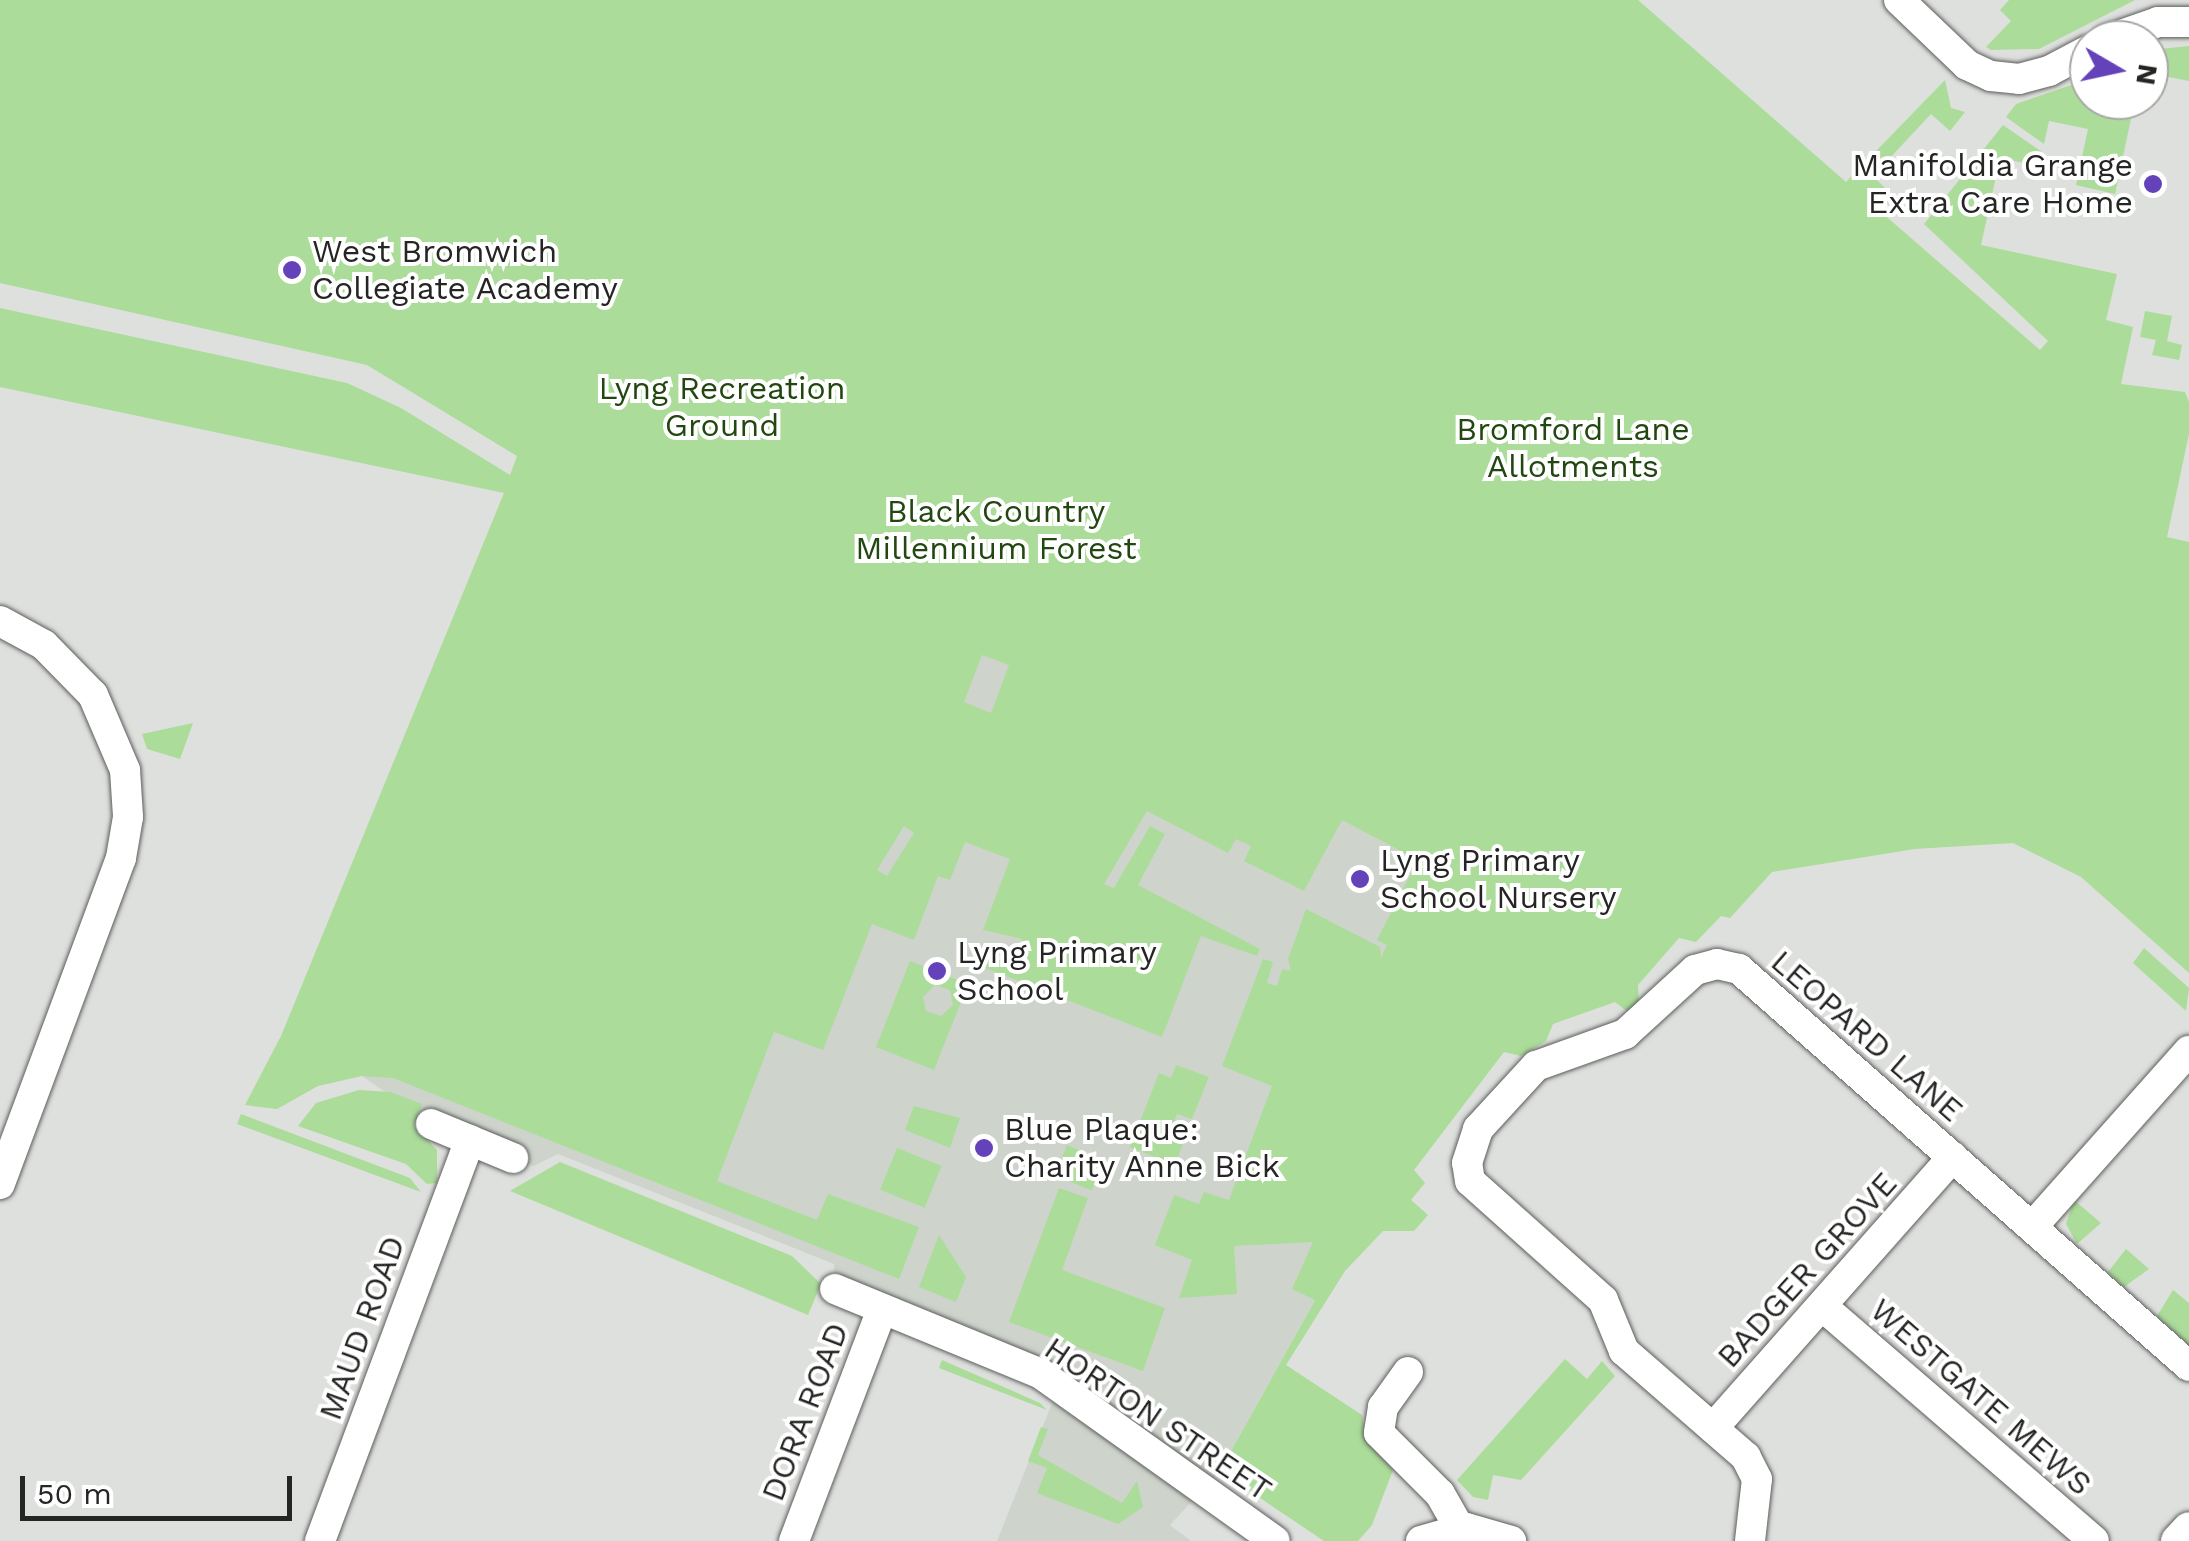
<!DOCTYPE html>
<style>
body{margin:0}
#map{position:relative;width:2189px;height:1541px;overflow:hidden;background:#dee0dd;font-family:"Work Sans",sans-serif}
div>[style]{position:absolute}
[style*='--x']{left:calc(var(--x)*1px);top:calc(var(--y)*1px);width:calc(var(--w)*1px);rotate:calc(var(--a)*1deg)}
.built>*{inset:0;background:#ced4cc}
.green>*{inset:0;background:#abdc99;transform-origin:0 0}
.roads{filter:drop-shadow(0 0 2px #5d5e5c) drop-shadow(0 0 2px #5d5e5c)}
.minor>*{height:30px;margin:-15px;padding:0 15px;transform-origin:15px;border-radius:15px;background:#fff}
.tertiary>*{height:35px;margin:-17.5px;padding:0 17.5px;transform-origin:17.5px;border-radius:17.5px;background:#fff}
.dots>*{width:28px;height:28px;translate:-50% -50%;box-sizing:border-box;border:5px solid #fff;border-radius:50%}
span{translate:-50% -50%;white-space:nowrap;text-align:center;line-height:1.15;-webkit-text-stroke:8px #fff;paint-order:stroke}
.poi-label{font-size:32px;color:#252524}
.right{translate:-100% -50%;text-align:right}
.left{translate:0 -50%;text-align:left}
.park-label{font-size:32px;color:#224711}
.street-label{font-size:32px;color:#252524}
.north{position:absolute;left:2069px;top:20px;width:100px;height:100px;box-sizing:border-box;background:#fff;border:2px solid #a8a8a7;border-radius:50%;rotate:99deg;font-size:28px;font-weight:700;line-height:40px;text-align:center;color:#252524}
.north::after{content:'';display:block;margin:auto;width:35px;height:45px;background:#6442ba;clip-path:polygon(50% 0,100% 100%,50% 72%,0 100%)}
.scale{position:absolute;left:20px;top:1476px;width:272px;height:45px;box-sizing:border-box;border:5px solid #252524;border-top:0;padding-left:12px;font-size:30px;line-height:35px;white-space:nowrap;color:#252524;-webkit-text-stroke:8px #fff;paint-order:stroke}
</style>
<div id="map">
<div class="built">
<i style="clip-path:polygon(912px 610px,1448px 819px,1333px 1267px,1220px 1471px,1170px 1525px,1191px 1541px,997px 1541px,1058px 1388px,835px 1289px,834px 1264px,558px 1154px,534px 1166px,431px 1124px,362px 1076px)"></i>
</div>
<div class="green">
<i style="clip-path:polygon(evenodd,0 0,1638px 0,1846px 182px,1945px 80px,1951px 108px,1965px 112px,1950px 131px,1931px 114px,1873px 176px,1894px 197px,1881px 212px,2040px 350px,2048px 341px,1924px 224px,2003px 125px,2042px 152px,2039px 166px,2000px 158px,1981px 245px,2117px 274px,2106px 320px,2133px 327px,2121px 384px,2185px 392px,2189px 402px,2189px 434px,2167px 537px,2189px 542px,2189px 973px,2081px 877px,2013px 843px,1915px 849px,1772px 872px,1730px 918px,1721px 916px,1696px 942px,1679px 938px,1638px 985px,1639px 1004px,1628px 1012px,1615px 1002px,1553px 1024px,1546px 1041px,1521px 1056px,1504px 1052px,1414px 1170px,1425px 1183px,1411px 1200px,1428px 1215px,1414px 1231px,1383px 1231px,1345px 1271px,1286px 1365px,1362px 1415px,1366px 1441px,1393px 1470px,1372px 1525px,1358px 1541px,1324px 1541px,1220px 1471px,1315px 1300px,1292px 1289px,1313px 1242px,1234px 1246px,1237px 1294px,1179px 1298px,1192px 1260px,1155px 1245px,1174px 1195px,1199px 1204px,1204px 1192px,1229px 1200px,1272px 1086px,1222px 1066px,1263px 959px,1273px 962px,1267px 983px,1277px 986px,1282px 969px,1291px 971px,1288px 959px,1306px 909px,1380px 947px,1381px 958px,1387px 945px,1377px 940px,1418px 860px,1342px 820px,1304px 891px,1244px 861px,1251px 846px,1236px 839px,1228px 853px,1147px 811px,1104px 884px,1114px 888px,1150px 826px,1165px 834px,1138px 885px,1260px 949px,1257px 956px,1201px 936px,1162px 1037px,970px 962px,975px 950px,1013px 964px,1022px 939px,983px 930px,1010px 859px,965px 842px,950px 880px,938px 876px,914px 940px,872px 924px,823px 1050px,774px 1032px,717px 1181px,817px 1220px,828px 1194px,919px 1227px,899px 1279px,393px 1078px,362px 1076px,318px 1086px,277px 1109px,245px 1105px,281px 1036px,504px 493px,0 387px,0 308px,347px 383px,401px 408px,510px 475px,517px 456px,367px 365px,0 283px,0 0,982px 655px,1009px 665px,991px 713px,964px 702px,982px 655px,0 0,904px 826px,914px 833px,887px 876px,877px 870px,904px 826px)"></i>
<i style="clip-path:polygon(2009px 0,2135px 0,2039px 49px,1991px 50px,1986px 47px,2011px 21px,2000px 10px)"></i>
<i style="clip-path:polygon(2189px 46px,2189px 81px,2149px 73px,2149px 50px)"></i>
<i style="clip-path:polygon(2089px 79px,2089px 100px,2135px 100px,2115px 194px,2076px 185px,2088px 129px,2049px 121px,2044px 144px,2006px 117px,2016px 104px)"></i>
<i style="clip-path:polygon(2145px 311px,2172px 316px,2167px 341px,2182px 345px,2179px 360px,2152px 355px,2156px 340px,2140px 337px)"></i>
<i style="clip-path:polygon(193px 723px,180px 759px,147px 749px,142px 734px)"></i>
<i style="clip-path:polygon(2144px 948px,2189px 988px,2186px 1011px,2133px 963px)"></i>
<i style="clip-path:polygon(evenodd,910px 961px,968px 984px,934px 1070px,876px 1047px,910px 961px,935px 985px,950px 990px,953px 1005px,941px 1016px,926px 1011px,923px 997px,935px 985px)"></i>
<i style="clip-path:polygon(1176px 1065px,1209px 1077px,1192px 1119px,1177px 1114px,1170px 1132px,1185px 1138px,1175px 1165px,1130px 1147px,1159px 1073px,1171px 1078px)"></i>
<i style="clip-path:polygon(359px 1090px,390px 1092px,422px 1104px,414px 1126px,437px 1150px,437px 1183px,427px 1184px,406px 1164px,298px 1126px,316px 1103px)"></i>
<i style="clip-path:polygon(914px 1106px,960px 1118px,950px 1148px,905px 1130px)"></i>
<i style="clip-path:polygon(241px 1114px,410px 1178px,421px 1192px,237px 1124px)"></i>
<i style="left:1067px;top:1145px;width:40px;height:33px;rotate:22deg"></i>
<i style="left:897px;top:1148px;width:48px;height:45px;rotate:22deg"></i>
<i style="clip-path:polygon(560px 1162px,792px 1256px,821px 1284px,808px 1315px,510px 1191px)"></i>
<i style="clip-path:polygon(1059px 1188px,1088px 1198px,1062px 1270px,1165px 1308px,1143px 1371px,1009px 1322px)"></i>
<i style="clip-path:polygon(2074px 1200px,2101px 1223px,2077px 1244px,2066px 1224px)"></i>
<i style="clip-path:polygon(939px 1235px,966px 1277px,956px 1302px,919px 1287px)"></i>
<i style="clip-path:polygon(2126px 1249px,2149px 1269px,2124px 1287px,2108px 1272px)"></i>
<i style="clip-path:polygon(2173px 1290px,2189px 1303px,2189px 1345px,2157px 1316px)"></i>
<i style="clip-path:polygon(1565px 1359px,1587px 1379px,1602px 1361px,1615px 1376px,1521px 1480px,1493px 1475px,1488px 1500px,1473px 1497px,1457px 1480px)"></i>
<i style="clip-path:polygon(942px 1360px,1040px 1403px,1047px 1410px,939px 1368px)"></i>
<i style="clip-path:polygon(1041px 1427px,1048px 1429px,1038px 1455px,1122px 1503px,1137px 1481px,1143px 1507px,1118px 1524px,1037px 1493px,1047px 1468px,1028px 1461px)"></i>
</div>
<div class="roads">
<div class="minor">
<i style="--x:1899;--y:0;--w:94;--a:43.7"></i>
<i style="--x:1967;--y:65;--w:26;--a:25"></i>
<i style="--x:1991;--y:76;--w:28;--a:6"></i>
<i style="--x:2019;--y:79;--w:31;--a:-15"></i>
<i style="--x:2049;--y:71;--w:45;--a:-27.7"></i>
<i style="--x:2107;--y:40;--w:54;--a:-19.4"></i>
<i style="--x:2158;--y:22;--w:31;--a:0"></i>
<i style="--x:0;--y:621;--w:50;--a:28.6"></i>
<i style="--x:44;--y:645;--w:70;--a:45.6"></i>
<i style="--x:93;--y:695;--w:82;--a:66.9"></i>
<i style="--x:125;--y:770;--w:47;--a:86.3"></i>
<i style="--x:128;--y:817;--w:42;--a:99.7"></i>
<i style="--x:121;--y:858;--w:348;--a:110.4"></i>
<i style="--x:431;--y:1124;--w:89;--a:22.5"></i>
<i style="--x:2032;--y:1227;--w:236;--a:-48.3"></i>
<i style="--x:835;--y:1289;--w:223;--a:22.4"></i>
<i style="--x:1041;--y:1374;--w:287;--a:35.5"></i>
<i style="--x:1822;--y:1306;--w:359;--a:40.8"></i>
<i style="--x:1408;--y:1372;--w:43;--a:125.5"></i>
<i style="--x:1383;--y:1407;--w:26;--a:99"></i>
<i style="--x:1379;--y:1433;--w:86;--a:45"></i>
<i style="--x:1440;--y:1494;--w:40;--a:60.3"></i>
<i style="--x:1713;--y:1428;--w:362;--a:-48.5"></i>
<i style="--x:320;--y:1541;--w:428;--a:-69.5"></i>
<i style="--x:794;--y:1541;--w:248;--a:-69.2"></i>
<i style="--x:1421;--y:1541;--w:47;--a:-16.1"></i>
<i style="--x:1466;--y:1528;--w:47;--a:16.1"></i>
<i style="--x:1750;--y:1541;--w:62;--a:-83.6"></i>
<i style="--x:1757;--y:1479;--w:25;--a:-117"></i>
<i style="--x:1746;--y:1457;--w:162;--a:-139"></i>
<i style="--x:1624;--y:1351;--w:55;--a:-112.4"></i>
<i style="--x:1603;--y:1300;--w:178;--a:-138.2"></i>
<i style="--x:1470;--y:1181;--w:18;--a:-99"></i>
<i style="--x:1467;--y:1163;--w:36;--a:-72"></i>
<i style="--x:1478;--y:1129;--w:86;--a:-47.4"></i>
<i style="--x:1536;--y:1066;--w:95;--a:-19.8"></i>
<i style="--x:1625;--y:1034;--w:95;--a:-42.4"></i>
<i style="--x:1695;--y:970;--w:23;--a:-15"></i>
<i style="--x:1717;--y:964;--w:23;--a:13"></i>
<i style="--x:1739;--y:969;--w:600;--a:41.42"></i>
</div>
<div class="tertiary">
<i style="--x:2178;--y:1541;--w:16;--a:-47"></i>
</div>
</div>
<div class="dots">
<i style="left:2153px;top:184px;background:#6442ba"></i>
<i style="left:292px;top:270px;background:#6442ba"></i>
<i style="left:1360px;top:879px;background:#6442ba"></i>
<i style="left:937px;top:971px;background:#6442ba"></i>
<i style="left:984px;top:1148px;background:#6442ba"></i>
</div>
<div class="poi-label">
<span class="right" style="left:2133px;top:184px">Manifoldia Grange<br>Extra Care Home</span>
<span class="left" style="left:312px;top:270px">West Bromwich<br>Collegiate Academy</span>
<span class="left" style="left:1380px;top:879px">Lyng Primary<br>School Nursery</span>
<span class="left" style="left:957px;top:971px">Lyng Primary<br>School</span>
<span class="left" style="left:1004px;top:1148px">Blue Plaque:<br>Charity Anne Bick</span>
</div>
<div class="park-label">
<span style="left:722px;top:407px">Lyng Recreation<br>Ground</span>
<span style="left:1573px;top:448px">Bromford Lane<br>Allotments</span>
<span style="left:996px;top:530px">Black Country<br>Millennium Forest</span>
</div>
<div class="street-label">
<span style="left:1867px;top:1036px;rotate:41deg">LEOPARD LANE</span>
<span style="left:1807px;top:1270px;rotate:-48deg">BADGER GROVE</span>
<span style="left:362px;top:1328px;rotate:-70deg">MAUD ROAD</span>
<span style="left:1981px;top:1397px;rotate:41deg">WESTGATE MEWS</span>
<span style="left:805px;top:1412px;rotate:-69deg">DORA ROAD</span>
<span style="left:1158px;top:1419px;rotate:34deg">HORTON STREET</span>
</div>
<div class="north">N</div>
<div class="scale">50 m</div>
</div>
